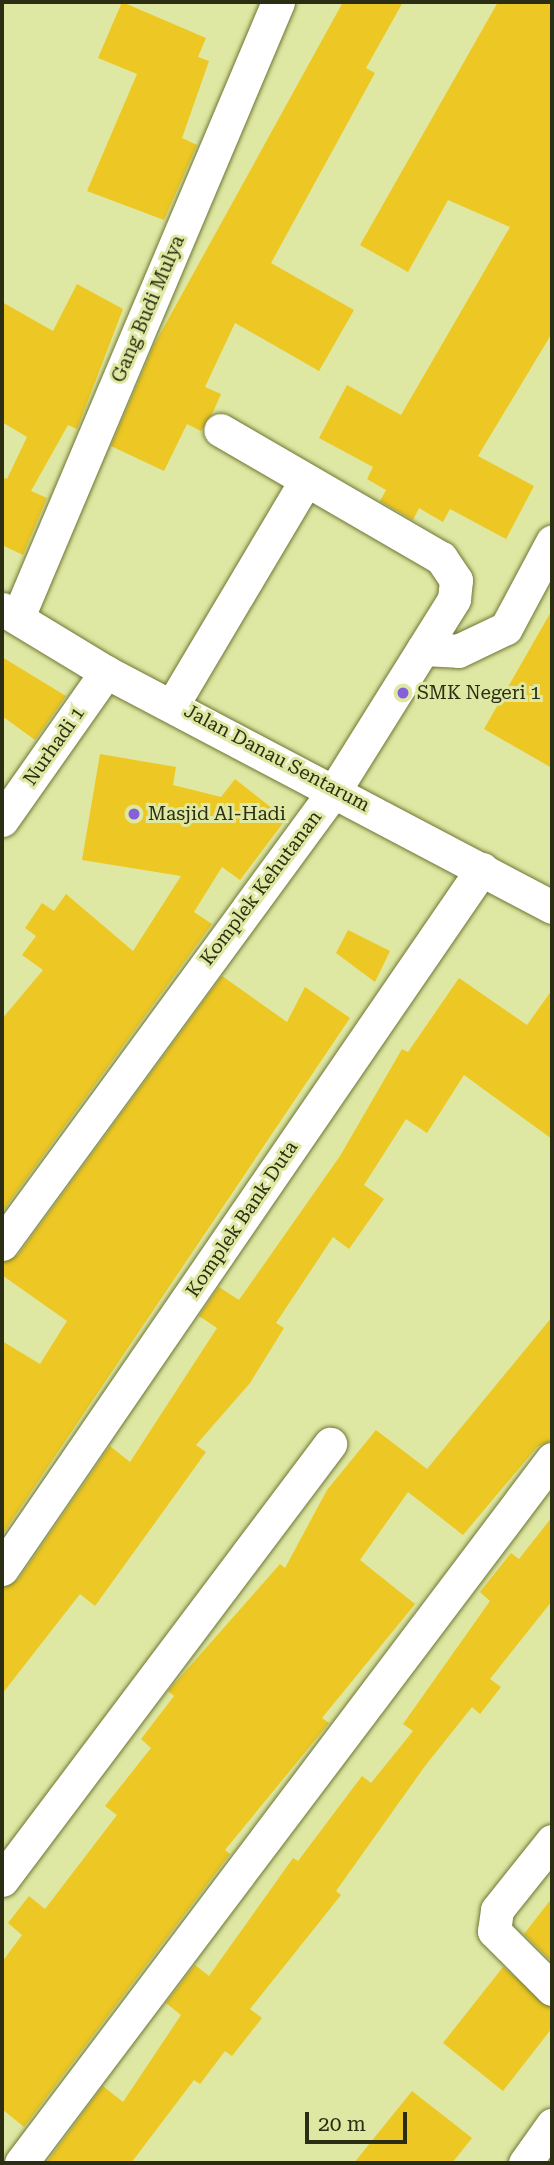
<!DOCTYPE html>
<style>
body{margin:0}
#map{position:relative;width:554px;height:2165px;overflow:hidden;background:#dfe8a3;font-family:"Roboto Serif",serif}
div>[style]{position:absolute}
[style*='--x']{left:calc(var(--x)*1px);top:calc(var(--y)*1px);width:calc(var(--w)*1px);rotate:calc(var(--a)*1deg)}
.building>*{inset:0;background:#edc724}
.roads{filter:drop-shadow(0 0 2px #6f7634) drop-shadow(0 0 2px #6f7634)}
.minor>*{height:33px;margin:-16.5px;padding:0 16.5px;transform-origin:16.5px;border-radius:16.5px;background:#fff}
.dots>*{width:19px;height:19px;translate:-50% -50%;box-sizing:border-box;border:4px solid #dfe8a3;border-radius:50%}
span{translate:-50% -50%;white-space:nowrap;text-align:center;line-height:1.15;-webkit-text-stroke:6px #dfe8a3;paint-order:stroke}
.street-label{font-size:19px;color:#2b2e12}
.poi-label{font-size:19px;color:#2b2e12}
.left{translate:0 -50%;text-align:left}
.frame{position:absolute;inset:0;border:4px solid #2b2e12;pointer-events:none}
.scale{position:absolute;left:305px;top:2112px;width:102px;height:32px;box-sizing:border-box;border:4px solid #2b2e12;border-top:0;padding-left:9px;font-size:21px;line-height:24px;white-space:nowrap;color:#2b2e12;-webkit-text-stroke:5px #dfe8a3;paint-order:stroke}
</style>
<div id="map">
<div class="building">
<i style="clip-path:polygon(122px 2px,206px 38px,198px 57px,209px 61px,182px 138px,197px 145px,164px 220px,87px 191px,137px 74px,98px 58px)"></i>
<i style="clip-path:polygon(343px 2px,403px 2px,366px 68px,375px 73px,271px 263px,354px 310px,319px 371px,235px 323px,205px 387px,221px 394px,213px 412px,201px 431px,187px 424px,164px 471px,111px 446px,154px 345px)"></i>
<i style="clip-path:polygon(498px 2px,552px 2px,552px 333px,478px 456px,534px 486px,506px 539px,450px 509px,443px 522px,419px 508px,413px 520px,380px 501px,386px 490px,367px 479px,373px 467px,319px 438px,347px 385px,401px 415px,510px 227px,448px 200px,408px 272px,360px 245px)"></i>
<i style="clip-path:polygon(77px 284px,123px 309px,77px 429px,68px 425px,31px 491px,47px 498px,23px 555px,2px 545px,2px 477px,7px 479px,27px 437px,2px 422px,2px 302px,53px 331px)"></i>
<i style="clip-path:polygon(552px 610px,552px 768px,484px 729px)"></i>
<i style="clip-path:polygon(2px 657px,66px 696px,35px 740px,2px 716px)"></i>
<i style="clip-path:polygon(100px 754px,176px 767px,173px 785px,221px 797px,235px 779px,286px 819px,240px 880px,222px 867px,194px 912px,212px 924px,2px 1212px,2px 1019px,43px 970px,22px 955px,36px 936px,25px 928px,42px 903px,54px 911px,66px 894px,133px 951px,181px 876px,82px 860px)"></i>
<i style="clip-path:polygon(348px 930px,390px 951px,375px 982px,336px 953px)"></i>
<i style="clip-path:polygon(222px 976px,287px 1022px,305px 987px,350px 1018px,2px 1535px,2px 1341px,40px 1364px,67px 1321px,2px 1275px,2px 1263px,18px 1255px)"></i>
<i style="clip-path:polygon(459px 978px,527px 1025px,552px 990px,552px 1139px,464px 1075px,427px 1133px,406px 1119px,364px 1185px,384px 1199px,349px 1249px,333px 1237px,276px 1323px,284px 1328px,250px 1383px,196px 1445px,206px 1452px,95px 1606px,80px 1594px,2px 1694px,2px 1588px,18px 1580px,110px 1446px,130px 1462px,217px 1328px,199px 1316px,219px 1287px,239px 1300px,340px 1156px,402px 1049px,408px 1052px)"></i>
<i style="clip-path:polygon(552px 1317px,552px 1440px,537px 1447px,463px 1535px,408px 1492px,360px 1560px,415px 1604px,322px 1718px,329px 1723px,225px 1850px,230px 1854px,24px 2127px,2px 2109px,2px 1962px,22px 1935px,8px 1923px,29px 1896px,45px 1909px,117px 1815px,105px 1806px,151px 1748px,141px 1739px,174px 1696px,168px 1691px,280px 1564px,285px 1568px,327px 1490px,376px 1430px,427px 1469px)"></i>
<i style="clip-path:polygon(552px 1517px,552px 1601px,490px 1679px,501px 1687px,480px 1714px,472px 1707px,425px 1766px,336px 1891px,341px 1895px,250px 2009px,262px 2018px,232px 2056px,225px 2051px,200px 2084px,194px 2080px,131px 2163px,46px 2163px,103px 2086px,123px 2102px,181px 2015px,166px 2003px,195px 1965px,209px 1976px,293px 1858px,298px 1861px,362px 1776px,371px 1783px,413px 1731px,403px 1724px,490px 1601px,480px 1592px,511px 1553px,519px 1559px)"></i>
<i style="clip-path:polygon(552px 1898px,552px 1962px,524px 1934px)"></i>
<i style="clip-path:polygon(503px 1967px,552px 2008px,552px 2028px,503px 2091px,443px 2043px)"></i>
<i style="clip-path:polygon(412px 2091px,472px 2138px,452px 2163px,354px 2163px)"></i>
</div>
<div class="roads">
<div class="minor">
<i style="--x:2;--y:609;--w:122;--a:31.2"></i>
<i style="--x:106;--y:672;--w:504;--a:27.79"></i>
<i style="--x:18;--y:617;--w:668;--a:-67.08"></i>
<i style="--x:423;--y:649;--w:35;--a:3"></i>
<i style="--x:458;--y:651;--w:53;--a:-25.6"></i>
<i style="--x:506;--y:628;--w:98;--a:-61.9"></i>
<i style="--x:173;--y:704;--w:257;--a:-59.3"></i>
<i style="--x:2;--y:820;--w:181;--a:-54.9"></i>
<i style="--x:2;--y:1244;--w:565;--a:-53.78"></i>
<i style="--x:336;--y:788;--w:223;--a:-58"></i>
<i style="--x:454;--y:599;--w:19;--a:-84"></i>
<i style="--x:456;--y:580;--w:27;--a:-124"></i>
<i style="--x:441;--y:558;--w:255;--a:-149.9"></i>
<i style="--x:2;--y:1569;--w:849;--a:-55.56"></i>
<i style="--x:552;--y:1841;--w:88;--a:128.6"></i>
<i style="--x:497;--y:1910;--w:21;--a:98"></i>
<i style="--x:494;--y:1931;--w:82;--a:45"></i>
<i style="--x:2;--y:1880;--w:546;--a:-53.05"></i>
<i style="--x:21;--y:2163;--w:882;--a:-52.97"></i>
<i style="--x:525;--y:2163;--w:47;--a:-54.6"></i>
</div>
</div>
<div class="dots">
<i style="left:403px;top:693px;background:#8560da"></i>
<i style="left:134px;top:814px;background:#8560da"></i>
</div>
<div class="street-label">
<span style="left:148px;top:309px;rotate:-67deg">Gang Budi Mulya</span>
<span style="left:54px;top:746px;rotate:-55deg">Nurhadi 1</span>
<span style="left:277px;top:758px;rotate:28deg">Jalan Danau Sentarum</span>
<span style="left:261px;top:888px;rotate:-53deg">Komplek Kehutanan</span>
<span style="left:242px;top:1219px;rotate:-56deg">Komplek Bank Duta</span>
</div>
<div class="poi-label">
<span class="left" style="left:417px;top:693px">SMK Negeri 1</span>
<span class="left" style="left:148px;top:814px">Masjid Al-Hadi</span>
</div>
<div class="frame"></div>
<div class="scale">20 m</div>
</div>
